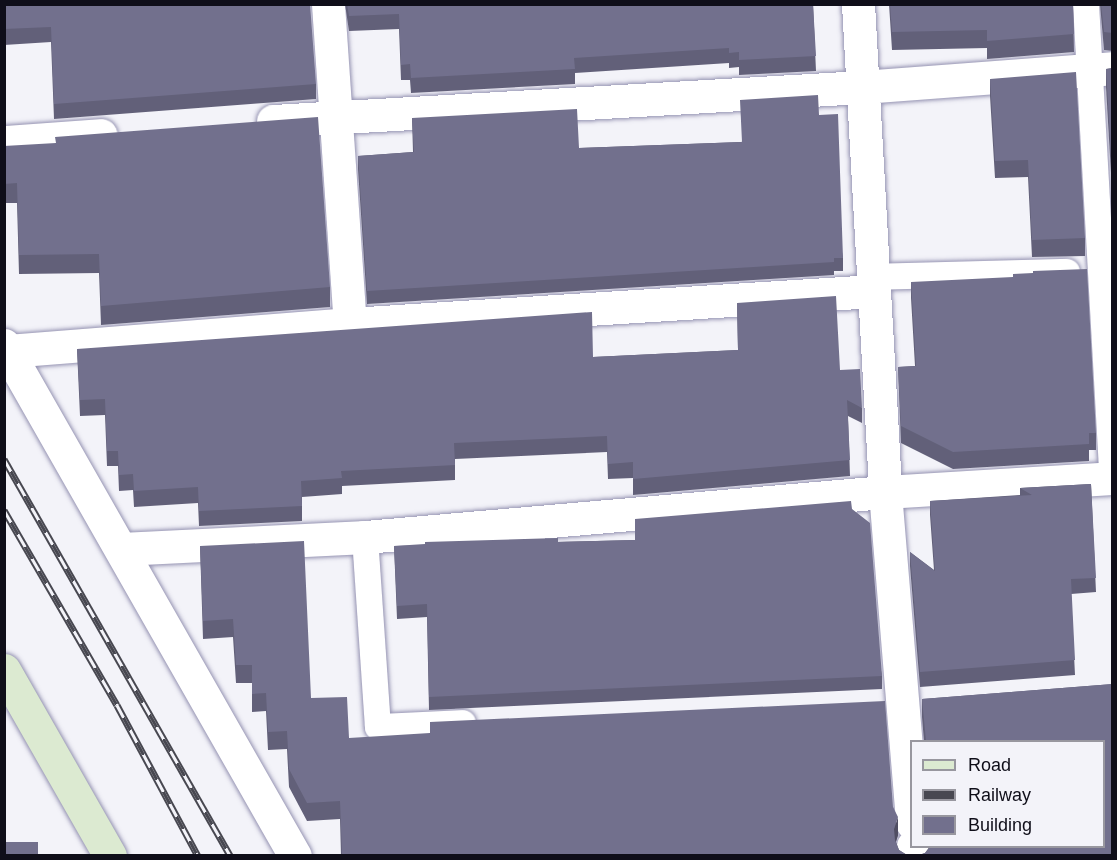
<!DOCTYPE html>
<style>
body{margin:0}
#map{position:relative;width:1117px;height:860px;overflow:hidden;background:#f3f3f9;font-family:Helvetica,sans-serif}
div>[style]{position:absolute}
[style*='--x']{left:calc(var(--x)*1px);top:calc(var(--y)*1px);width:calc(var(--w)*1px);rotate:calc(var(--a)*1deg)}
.roads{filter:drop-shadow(0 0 2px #9593b2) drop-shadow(0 0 2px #9593b2)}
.lane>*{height:26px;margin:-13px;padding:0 13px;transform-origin:13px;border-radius:13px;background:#fff}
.street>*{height:33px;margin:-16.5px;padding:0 16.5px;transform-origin:16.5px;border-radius:16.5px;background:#fff}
.secondary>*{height:33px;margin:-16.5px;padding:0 16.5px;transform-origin:16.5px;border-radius:16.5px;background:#dcead1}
.rail>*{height:7px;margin-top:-3.5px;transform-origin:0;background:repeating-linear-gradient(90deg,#f3f3f9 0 14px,#484851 0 28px);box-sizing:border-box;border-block:2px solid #484851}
.wall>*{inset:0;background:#626079}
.shaded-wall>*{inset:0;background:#504e63}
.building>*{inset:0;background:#72708d;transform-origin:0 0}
span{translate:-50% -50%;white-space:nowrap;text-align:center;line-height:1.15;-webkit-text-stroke:5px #f3f3f9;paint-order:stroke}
.frame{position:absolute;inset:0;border:6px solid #0f0e19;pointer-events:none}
.legend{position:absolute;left:910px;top:740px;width:195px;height:108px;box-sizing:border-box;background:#f3f3f9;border:2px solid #98979f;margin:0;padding:8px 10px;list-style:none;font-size:18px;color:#0f0e19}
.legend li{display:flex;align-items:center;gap:12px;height:30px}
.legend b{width:30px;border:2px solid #98979f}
</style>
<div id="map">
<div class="roads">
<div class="lane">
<i style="--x:1086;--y:4;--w:463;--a:86.8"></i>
<i style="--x:872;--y:277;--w:195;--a:-1.5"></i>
<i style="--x:365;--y:537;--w:190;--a:86.1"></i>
<i style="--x:378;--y:727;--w:85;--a:-2.7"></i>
</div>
<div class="street">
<i style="--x:328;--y:4;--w:321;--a:86.1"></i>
<i style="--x:858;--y:4;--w:489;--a:86.8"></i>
<i style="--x:885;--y:492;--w:332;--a:85.3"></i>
<i style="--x:273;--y:121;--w:590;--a:-3.3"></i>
<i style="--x:862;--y:87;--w:251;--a:-4.3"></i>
<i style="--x:4;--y:142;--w:97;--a:-4.1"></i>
<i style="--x:4;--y:345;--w:588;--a:60.34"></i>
<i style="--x:8;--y:351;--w:343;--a:-4.5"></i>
<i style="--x:350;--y:324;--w:525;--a:-3.6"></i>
<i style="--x:122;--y:549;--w:243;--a:-2.8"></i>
<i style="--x:365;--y:537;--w:522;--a:-4.95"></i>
<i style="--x:885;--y:492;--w:227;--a:-3.5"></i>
<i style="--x:913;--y:846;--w:10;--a:84"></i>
</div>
<div class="secondary">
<i style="--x:4;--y:670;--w:214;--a:60.3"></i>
</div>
</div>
<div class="rail">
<i style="--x:4;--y:459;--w:457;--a:60.3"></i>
<i style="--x:4;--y:510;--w:225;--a:59.9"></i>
<i style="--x:117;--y:705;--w:171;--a:61.8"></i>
</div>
<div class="wall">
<i style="clip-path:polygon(4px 4px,316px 84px,316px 99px,54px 119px,51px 42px,4px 45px)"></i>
<i style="clip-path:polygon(345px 4px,813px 4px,816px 71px,739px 75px,739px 67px,729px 68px,729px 63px,575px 73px,575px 84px,411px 93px,410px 80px,401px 80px,399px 29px,349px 31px)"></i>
<i style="clip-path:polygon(889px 4px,1073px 4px,1074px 52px,987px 59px,987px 48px,892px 50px)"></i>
<i style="clip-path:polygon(1100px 4px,1113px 4px,1113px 51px,1104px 50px)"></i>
<i style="clip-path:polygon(1113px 68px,1113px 208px,1106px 87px,1106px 69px)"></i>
<i style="clip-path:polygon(990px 79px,1085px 238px,1085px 256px,1032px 257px,1028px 177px,995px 178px,990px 96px)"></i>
<i style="clip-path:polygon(819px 115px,843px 258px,843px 271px,834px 271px,834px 275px,367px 304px,358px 169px,358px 156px,413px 152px,412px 118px,579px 148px,741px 142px)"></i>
<i style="clip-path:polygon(4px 146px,330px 287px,330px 307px,101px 325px,99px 273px,19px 274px,17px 203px,4px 203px)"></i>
<i style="clip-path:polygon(911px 282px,1096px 433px,1096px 450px,1089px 450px,1089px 461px,953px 469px,901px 443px,898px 367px,915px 366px,911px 298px)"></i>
<i style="clip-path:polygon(737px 303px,840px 370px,862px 408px,862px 423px,848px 416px,850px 476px,633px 495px,633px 478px,608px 479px,607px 452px,455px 459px,455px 480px,342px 486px,342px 494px,302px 497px,302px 521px,199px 526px,198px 503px,134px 507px,133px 490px,119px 491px,118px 466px,107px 466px,105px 415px,80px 416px,77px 349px,593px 357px,738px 350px)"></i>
<i style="clip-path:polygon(1091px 484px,1096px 592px,1071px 594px,1075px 675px,920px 687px,910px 566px,910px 552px,934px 570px,930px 515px,930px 501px,1020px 495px,1020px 488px)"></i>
<i style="clip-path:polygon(852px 509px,882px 676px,882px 689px,429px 710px,427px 617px,397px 619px,394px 546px,635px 540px)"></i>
<i style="clip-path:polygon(200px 546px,311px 698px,349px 738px,893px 807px,898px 835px,896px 842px,899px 850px,907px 855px,341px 855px,340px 819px,307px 821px,289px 787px,287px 749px,268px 750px,266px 711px,252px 712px,252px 683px,236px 683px,233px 637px,203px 639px)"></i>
<i style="clip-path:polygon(1113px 684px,1113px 855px,919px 855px,925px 853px,930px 846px,1104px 846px,1104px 741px,924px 741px,922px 717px,922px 699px)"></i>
</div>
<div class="shaded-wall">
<i style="clip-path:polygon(898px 817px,898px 835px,894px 847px,894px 829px)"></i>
</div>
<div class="building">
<i style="clip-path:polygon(4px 4px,310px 4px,316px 84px,54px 104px,51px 27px,4px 29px)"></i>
<i style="clip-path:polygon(347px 4px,813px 4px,816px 56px,739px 60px,739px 52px,729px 53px,729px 48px,574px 58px,575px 69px,411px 78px,410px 64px,401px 65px,399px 14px,349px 16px)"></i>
<i style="clip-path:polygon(890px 4px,1073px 4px,1074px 34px,987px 41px,987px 30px,892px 32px)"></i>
<i style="clip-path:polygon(1101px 4px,1113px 4px,1113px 33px,1104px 32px)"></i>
<i style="clip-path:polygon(1113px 68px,1113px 190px,1106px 69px)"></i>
<i style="clip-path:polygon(1076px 72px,1085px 238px,1032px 240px,1028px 160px,995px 161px,990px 79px)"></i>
<i style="clip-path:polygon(818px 95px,819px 115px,838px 114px,843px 258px,834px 258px,834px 262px,367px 291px,358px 156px,414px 152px,412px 118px,577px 109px,579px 148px,742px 142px,740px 100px)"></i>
<i style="clip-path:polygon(318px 117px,330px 287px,101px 306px,99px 254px,19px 255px,17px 183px,4px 184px,4px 146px,56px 143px,55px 137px)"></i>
<i style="clip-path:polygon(1087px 269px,1096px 433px,1089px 433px,1089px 444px,953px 452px,901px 426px,898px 367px,916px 366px,911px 282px,1013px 277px,1013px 274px,1033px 273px,1033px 271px)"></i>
<i style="clip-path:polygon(836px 296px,840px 370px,860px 369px,862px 408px,847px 400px,850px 460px,633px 479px,633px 462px,608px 464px,607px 436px,454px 443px,455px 465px,341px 471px,342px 478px,301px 481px,302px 506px,199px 511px,198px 487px,134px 491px,133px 474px,119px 475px,118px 451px,107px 451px,105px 399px,80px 400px,77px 349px,592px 312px,593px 357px,738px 350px,737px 303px)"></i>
<i style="clip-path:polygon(1091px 484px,1096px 578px,1071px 579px,1075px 660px,920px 672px,910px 552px,935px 571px,930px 501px,1032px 495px,1020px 488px)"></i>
<i style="clip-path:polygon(851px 501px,852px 509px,870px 523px,882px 676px,429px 697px,427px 604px,397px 606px,394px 546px,425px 544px,425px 542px,558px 538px,558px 542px,635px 540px,635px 519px)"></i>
<i style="clip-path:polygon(304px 541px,311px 698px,347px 697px,349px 738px,430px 733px,430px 722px,885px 701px,893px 807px,898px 817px,894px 829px,895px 840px,899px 850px,907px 855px,342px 855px,340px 801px,307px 803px,289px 769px,287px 731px,268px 732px,266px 693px,252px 694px,252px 665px,236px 665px,233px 619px,203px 621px,200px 546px)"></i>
<i style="clip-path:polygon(1113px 684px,1113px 855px,919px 855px,925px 853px,931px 846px,1104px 846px,1104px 741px,926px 741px,922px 699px)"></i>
<i style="left:4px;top:842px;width:34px;height:13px"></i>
</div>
<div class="frame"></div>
<ul class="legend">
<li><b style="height:8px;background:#dcead1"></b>Road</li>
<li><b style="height:8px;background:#484851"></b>Railway</li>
<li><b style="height:16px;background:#72708d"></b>Building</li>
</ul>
</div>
